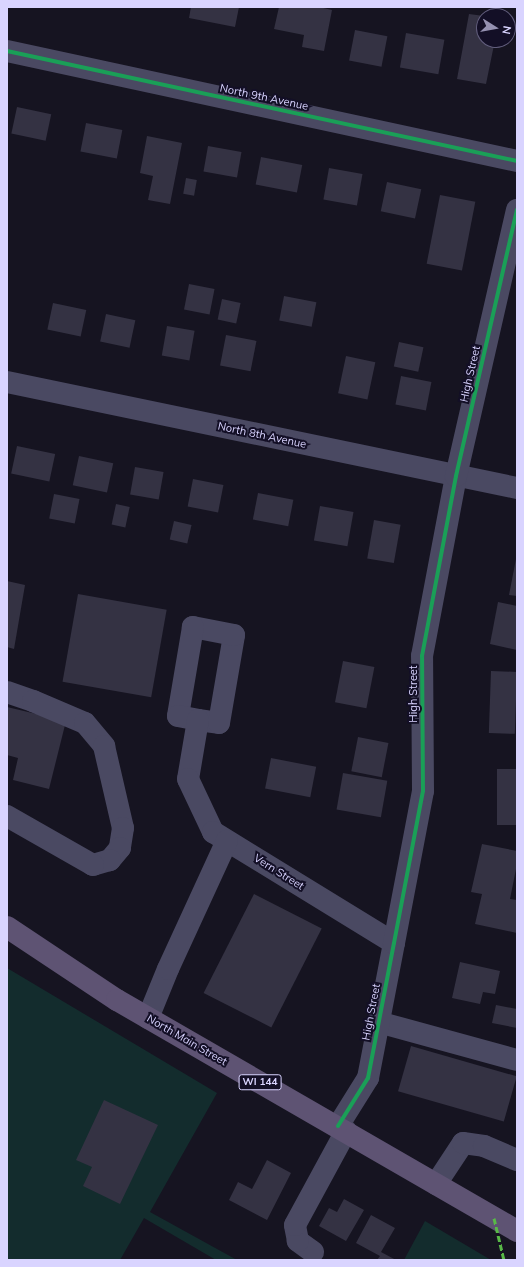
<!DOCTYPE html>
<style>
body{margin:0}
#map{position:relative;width:524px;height:1267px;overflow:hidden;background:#161421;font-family:Mulish,sans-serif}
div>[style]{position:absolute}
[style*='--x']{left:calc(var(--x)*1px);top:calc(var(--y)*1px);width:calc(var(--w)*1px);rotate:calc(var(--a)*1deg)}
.green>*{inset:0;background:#132c2d}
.building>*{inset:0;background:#343243;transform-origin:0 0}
.minor>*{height:22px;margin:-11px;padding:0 11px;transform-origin:11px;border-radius:11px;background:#4a4962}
.major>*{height:22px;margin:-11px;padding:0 11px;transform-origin:11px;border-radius:11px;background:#5e5373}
.quiet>*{height:3px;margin-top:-1.5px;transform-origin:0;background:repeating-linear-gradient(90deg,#58b947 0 6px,transparent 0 9px)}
.cycleway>*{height:4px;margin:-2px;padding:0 2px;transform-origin:2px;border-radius:2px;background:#1a9f57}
span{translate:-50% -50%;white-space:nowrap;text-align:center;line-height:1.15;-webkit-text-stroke:4px #130f26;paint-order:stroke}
.shield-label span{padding:1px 3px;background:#130f26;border:1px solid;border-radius:3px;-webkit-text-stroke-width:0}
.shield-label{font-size:10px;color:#d9d4ff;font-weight:700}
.street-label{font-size:11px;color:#d9d4ff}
.frame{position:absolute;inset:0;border:8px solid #d9d4ff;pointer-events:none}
.north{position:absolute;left:476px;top:8px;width:40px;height:40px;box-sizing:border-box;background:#130f26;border:1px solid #625e7d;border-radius:50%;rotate:101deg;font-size:11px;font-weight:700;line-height:16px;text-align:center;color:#d9d4ff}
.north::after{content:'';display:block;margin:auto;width:14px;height:18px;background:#9591b1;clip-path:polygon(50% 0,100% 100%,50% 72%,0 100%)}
</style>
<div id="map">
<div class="green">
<i style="clip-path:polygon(7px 968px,217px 1093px,150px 1212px,237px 1260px,216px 1260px,144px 1218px,120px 1260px,7px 1260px)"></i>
<i style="clip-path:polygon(425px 1221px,491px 1260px,404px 1260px)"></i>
</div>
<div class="building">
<i style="clip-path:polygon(191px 7px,239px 7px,235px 27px,189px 18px)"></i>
<i style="clip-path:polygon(279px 7px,319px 7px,332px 10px,324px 51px,302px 47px,304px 35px,274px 29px)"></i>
<i style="clip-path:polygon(469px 14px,484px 16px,484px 40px,495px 40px,486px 84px,457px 79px)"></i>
<i style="left:355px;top:30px;width:33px;height:31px;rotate:11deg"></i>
<i style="left:406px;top:33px;width:39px;height:35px;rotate:10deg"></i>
<i style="left:17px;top:107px;width:35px;height:27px;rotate:12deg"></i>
<i style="left:86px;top:123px;width:37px;height:29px;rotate:11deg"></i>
<i style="clip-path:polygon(147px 136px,182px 143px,170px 204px,148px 200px,153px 176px,140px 173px)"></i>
<i style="left:208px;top:146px;width:34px;height:26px;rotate:10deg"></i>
<i style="left:261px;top:157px;width:42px;height:28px;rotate:11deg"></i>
<i style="left:329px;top:168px;width:34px;height:32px;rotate:10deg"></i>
<i style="left:186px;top:178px;width:11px;height:16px;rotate:10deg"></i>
<i style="left:387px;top:182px;width:35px;height:30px;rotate:12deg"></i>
<i style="left:440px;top:195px;width:36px;height:70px;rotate:11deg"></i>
<i style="left:189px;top:284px;width:26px;height:26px;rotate:11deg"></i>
<i style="left:284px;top:296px;width:33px;height:25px;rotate:11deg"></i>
<i style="left:222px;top:299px;width:19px;height:21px;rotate:12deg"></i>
<i style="left:53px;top:303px;width:34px;height:27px;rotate:12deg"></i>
<i style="left:106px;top:314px;width:30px;height:28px;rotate:12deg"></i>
<i style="left:167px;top:326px;width:28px;height:30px;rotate:10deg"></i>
<i style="left:226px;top:335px;width:31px;height:31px;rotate:11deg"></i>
<i style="left:399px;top:342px;width:25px;height:25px;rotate:12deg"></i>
<i style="left:346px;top:356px;width:30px;height:38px;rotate:12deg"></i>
<i style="left:401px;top:376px;width:31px;height:29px;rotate:11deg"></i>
<i style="left:17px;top:446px;width:39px;height:28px;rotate:12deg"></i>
<i style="left:79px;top:456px;width:35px;height:30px;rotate:12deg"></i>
<i style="left:135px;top:467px;width:29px;height:28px;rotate:10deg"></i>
<i style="left:193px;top:479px;width:31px;height:28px;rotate:11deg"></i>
<i style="left:258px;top:493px;width:36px;height:27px;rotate:11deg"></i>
<i style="left:54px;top:494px;width:26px;height:25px;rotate:11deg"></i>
<i style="left:116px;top:504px;width:14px;height:21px;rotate:12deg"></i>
<i style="left:320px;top:506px;width:34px;height:35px;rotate:10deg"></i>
<i style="left:374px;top:520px;width:27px;height:39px;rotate:10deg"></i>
<i style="left:174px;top:521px;width:18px;height:19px;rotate:13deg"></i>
<i style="clip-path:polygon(516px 559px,517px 559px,517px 596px,509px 595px)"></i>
<i style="clip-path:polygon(7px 581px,25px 585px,14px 649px,7px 647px)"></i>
<i style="left:78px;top:594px;width:90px;height:89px;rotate:10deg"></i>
<i style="clip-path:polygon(498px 602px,517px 606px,517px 650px,490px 644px)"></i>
<i style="left:343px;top:661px;width:32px;height:42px;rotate:11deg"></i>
<i style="left:491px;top:671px;width:26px;height:62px;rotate:2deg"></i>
<i style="clip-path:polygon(7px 707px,66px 721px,49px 789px,13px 780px,18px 758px,7px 755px)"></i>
<i style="left:358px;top:737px;width:31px;height:35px;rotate:11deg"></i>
<i style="left:271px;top:758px;width:46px;height:31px;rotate:11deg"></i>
<i style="left:497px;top:769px;width:20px;height:56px"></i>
<i style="left:343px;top:773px;width:45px;height:37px;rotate:10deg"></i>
<i style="clip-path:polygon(482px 844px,517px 851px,517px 864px,510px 899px,517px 900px,517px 933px,475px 924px,482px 894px,471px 892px)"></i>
<i style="left:254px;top:894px;width:76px;height:111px;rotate:27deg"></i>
<i style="clip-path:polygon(460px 962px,500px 971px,495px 994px,483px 992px,480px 1004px,452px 998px)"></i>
<i style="clip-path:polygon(496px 1005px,517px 1009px,517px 1028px,492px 1023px)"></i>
<i style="left:411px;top:1046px;width:110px;height:47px;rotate:16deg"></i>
<i style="clip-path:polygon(104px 1100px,158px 1125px,120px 1204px,83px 1186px,92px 1167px,76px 1160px)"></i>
<i style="clip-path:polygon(267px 1160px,291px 1173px,267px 1220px,229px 1200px,238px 1182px,252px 1189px)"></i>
<i style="clip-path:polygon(344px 1199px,364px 1210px,346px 1241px,319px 1226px,329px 1208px,337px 1212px)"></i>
<i style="clip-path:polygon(371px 1215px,395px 1228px,381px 1252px,396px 1260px,377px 1260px,380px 1256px,356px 1243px)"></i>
</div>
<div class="minor">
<i style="--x:7;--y:51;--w:522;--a:12.17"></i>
<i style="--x:7;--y:382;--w:521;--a:11.74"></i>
<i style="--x:7;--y:692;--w:28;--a:19"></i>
<i style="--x:33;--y:701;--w:56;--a:22.9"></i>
<i style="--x:85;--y:723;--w:30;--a:50"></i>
<i style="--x:104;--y:746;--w:84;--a:77"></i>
<i style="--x:123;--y:828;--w:20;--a:99"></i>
<i style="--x:120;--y:848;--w:16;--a:130"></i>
<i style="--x:110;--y:860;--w:18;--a:164"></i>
<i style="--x:93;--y:865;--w:99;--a:-150.3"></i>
<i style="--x:198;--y:720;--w:21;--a:8"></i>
<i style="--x:219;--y:723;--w:89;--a:-80.3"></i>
<i style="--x:234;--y:635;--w:42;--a:-169"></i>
<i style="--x:193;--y:627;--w:90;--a:99.6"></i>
<i style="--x:178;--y:716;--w:20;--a:11"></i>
<i style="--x:198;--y:720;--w:60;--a:99.6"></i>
<i style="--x:188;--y:779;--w:59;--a:64.7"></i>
<i style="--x:213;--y:832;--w:212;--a:31.5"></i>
<i style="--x:148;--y:1018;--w:53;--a:-67.8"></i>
<i style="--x:168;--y:969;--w:141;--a:-65.3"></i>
<i style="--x:378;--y:1022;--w:144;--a:15.3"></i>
<i style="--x:338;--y:1126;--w:57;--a:-58"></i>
<i style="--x:368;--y:1078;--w:137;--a:-79.1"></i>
<i style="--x:394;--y:943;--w:155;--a:-79.2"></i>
<i style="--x:423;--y:791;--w:135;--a:-90.4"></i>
<i style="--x:422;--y:656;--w:183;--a:-79.3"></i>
<i style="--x:456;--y:476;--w:273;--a:-77.1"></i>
<i style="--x:436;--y:1184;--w:49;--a:-56.6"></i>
<i style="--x:463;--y:1143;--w:21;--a:8"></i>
<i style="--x:484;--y:1146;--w:36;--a:23"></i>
<i style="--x:313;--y:1252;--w:19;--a:-144"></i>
<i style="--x:298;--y:1241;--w:16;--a:-101"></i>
<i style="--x:295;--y:1225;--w:107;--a:-61.5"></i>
</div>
<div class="major">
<i style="--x:7;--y:927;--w:132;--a:33.6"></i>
<i style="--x:117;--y:1000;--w:462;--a:30"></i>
</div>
<div class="quiet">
<i style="--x:494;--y:1218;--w:43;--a:76.6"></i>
</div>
<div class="cycleway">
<i style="--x:7;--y:51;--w:522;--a:12.17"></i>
<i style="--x:338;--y:1126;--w:57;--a:-58"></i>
<i style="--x:368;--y:1078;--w:137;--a:-79.1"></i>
<i style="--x:394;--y:943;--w:155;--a:-79.2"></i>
<i style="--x:423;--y:791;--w:135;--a:-90.4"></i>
<i style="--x:422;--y:656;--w:183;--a:-79.3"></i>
<i style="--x:456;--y:476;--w:273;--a:-77.1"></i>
</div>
<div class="shield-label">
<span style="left:260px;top:1082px">WI 144</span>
</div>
<div class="street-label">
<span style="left:264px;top:97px;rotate:12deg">North 9th Avenue</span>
<span style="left:470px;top:374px;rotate:-77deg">High Street</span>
<span style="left:262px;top:435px;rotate:12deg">North 8th Avenue</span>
<span style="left:413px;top:694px;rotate:-90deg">High Street</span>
<span style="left:279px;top:872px;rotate:32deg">Vern Street</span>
<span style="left:371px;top:1012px;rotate:-79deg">High Street</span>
<span style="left:187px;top:1040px;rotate:30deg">North Main Street</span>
</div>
<div class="frame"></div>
<div class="north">N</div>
</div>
